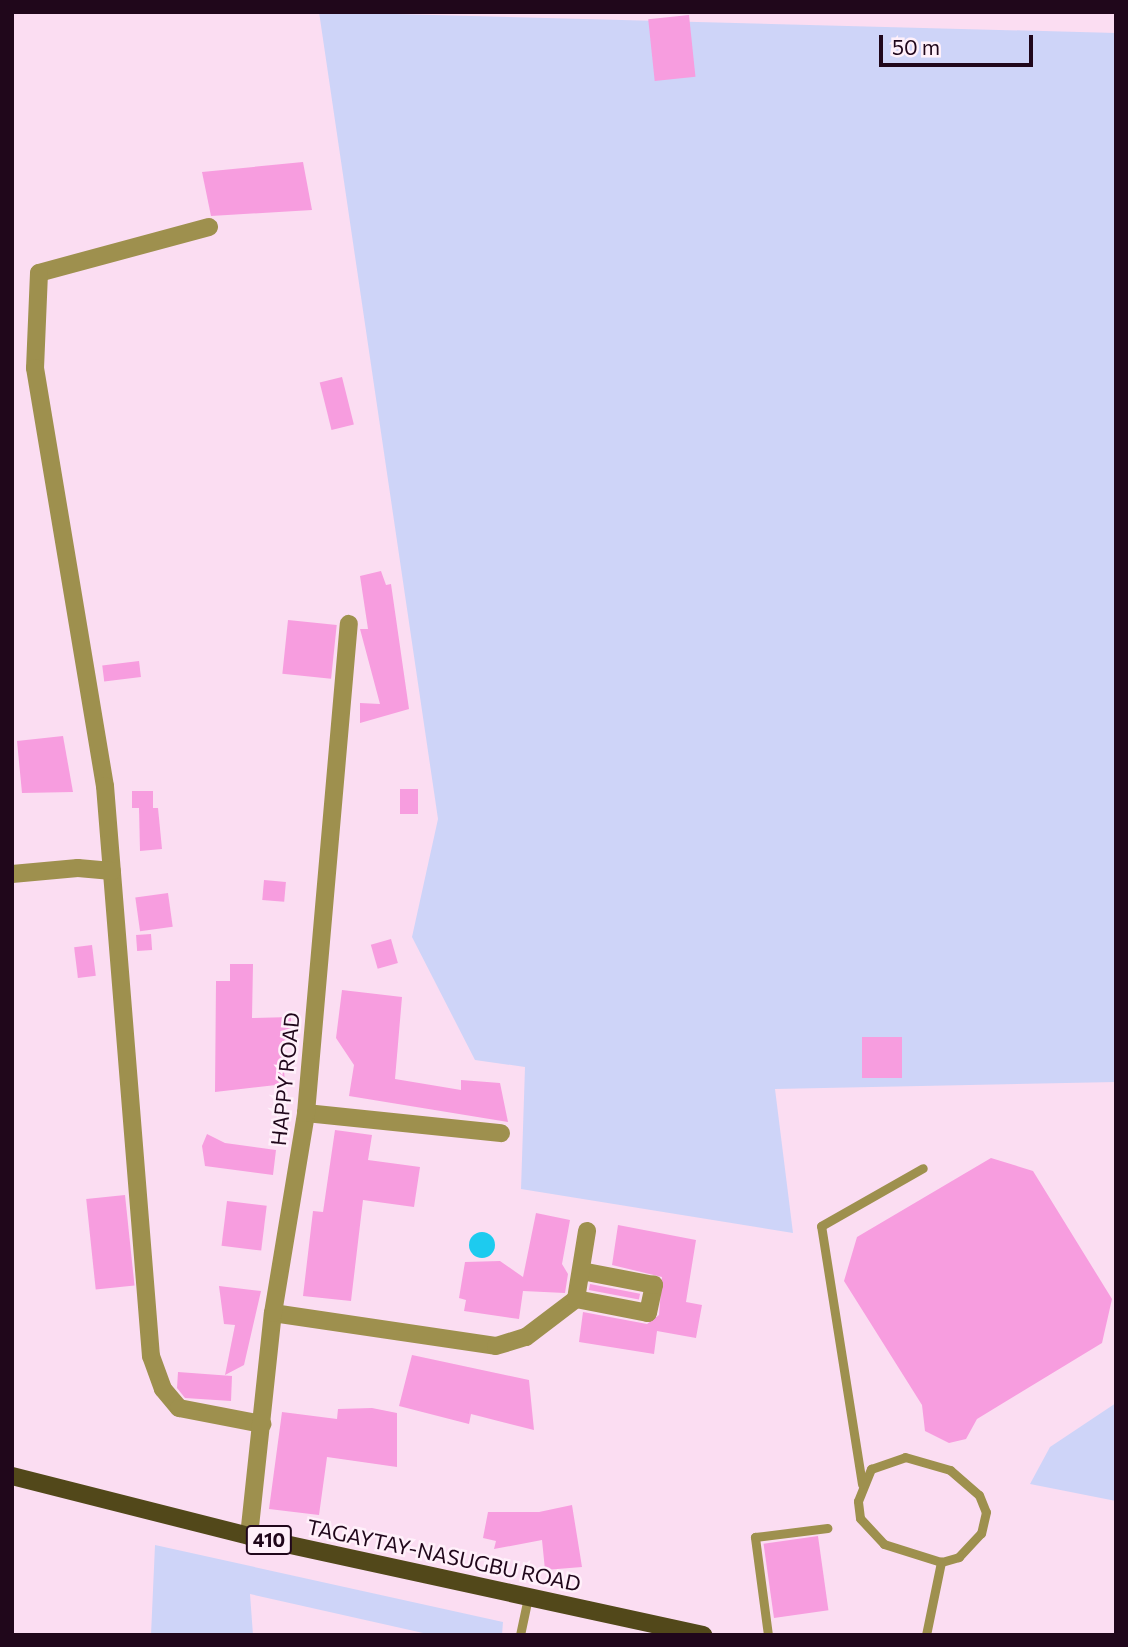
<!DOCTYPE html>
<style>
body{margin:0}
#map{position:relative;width:1128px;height:1647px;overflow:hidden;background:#fbddf2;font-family:Commissioner,sans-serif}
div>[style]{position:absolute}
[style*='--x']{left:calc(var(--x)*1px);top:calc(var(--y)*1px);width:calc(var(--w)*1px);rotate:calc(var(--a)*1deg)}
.green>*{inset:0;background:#ced4f8}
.water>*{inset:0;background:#1dcbef}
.round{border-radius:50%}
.building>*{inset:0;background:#f79ddf;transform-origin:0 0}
.service>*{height:9px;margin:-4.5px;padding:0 4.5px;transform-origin:4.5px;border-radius:4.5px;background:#9e904e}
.minor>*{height:18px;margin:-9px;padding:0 9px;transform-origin:9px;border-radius:9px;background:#9e904e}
.primary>*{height:18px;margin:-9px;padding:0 9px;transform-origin:9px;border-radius:9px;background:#52481a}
span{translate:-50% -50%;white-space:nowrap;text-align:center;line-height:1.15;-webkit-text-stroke:5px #fff0fa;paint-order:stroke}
.shield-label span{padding:2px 5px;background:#fff0fa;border:2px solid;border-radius:5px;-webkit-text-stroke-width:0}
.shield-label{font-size:19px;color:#20071b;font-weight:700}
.street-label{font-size:21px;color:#20071b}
.frame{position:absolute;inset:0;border:14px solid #20071b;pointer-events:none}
.scale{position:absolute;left:879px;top:35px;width:154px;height:32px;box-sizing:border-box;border:4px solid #20071b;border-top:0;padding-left:9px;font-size:21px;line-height:24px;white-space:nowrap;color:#20071b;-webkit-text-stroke:5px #fff0fa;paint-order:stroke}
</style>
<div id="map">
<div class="green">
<i style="clip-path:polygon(319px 12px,1116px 33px,1116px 1082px,775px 1089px,793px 1233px,521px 1189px,525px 1067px,475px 1060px,412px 937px,438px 819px)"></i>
<i style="clip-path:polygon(1116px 1403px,1116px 1501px,1030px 1484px,1050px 1447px)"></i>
<i style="clip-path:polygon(155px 1545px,503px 1622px,502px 1635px,432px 1635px,250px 1594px,253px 1635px,151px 1635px)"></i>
</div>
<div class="water">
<i class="round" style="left:469px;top:1232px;width:26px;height:26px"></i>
</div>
<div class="building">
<i style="left:689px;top:15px;width:62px;height:41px;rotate:84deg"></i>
<i style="clip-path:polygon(303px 162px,312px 210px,211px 216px,202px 172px)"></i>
<i style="left:342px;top:377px;width:49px;height:23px;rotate:76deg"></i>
<i style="clip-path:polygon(381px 571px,386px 585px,391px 584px,409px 709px,360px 723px,360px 703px,380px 704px,360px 629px,368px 629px,360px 576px)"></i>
<i style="left:288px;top:620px;width:49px;height:54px;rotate:6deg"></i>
<i style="left:139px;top:661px;width:16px;height:37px;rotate:83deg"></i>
<i style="clip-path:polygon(63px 736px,73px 792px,22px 793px,17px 741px)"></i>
<i style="left:400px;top:789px;width:18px;height:25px"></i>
<i style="left:132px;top:791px;width:21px;height:17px"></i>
<i style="clip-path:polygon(139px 808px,158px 808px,162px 849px,140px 851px)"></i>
<i style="left:264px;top:880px;width:22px;height:20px;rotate:5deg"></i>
<i style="left:168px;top:893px;width:34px;height:33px;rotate:82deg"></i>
<i style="left:151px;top:934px;width:16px;height:15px;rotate:86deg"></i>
<i style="left:391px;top:939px;width:25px;height:21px;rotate:74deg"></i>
<i style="left:92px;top:945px;width:31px;height:18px;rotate:83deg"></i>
<i style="clip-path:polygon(230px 964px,253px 964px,252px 1018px,291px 1017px,291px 1041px,282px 1041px,285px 1084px,215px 1092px,216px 981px,230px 981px)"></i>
<i style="clip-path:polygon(342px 990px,402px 997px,395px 1079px,461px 1090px,461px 1080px,500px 1083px,508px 1122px,349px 1096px,354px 1065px,336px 1038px)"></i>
<i style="left:862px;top:1037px;width:40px;height:41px"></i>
<i style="clip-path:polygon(335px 1130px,372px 1135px,368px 1160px,420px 1167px,414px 1207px,363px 1200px,351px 1301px,303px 1296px,313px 1211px,323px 1212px)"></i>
<i style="clip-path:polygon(207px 1134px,225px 1143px,276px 1150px,273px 1175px,205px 1166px,202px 1146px)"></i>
<i style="clip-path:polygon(991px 1158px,1033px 1171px,1112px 1299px,1102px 1343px,977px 1419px,966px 1439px,949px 1443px,925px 1431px,922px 1405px,844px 1281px,857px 1237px)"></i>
<i style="left:125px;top:1195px;width:91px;height:39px;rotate:84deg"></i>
<i style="left:227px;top:1201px;width:40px;height:45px;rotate:7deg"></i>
<i style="clip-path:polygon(536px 1213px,570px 1220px,562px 1264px,568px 1274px,565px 1293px,523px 1291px,519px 1319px,464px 1311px,466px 1300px,459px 1298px,465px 1262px,500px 1261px,523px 1277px)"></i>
<i style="clip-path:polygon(618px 1225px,696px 1240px,686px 1302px,702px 1305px,696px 1338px,657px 1331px,654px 1354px,579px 1342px,583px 1312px,647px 1324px,659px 1315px,662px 1277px,612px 1265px)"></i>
<i style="left:590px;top:1284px;width:51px;height:6px;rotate:11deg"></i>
<i style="clip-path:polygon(219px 1286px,261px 1291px,244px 1365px,225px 1375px,235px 1325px,224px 1324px)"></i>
<i style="clip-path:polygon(412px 1355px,529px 1380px,534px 1430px,471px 1414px,469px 1424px,399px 1406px)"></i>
<i style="clip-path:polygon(178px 1372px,232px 1376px,231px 1401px,185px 1398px,177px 1388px)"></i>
<i style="clip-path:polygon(372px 1408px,397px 1413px,397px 1467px,327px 1457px,319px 1515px,269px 1509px,282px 1412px,337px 1419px,338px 1409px)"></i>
<i style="clip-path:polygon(572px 1505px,582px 1567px,545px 1570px,542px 1540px,494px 1549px,496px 1541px,483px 1538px,488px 1512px,539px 1512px)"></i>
<i style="left:818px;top:1536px;width:75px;height:55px;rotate:82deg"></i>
</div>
<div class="service">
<i style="--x:905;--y:1457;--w:47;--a:16.1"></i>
<i style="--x:950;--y:1470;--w:38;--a:41"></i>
<i style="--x:979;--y:1495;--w:18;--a:68"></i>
<i style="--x:986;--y:1512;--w:22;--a:103"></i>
<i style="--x:981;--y:1533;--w:33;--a:133"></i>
<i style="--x:959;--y:1557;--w:19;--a:164"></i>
<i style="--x:941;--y:1562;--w:60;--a:-162.5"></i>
<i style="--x:884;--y:1544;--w:35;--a:-133"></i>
<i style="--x:860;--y:1518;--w:17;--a:-97"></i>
<i style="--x:858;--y:1501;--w:35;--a:-68"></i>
<i style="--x:871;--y:1469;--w:36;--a:-19"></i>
<i style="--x:862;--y:1484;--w:261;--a:-99"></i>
<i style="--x:821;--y:1226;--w:117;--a:-29.6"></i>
<i style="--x:520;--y:1635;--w:40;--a:-78"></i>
<i style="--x:768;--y:1635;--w:99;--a:-97.6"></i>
<i style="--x:755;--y:1537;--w:73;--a:-7.1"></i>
<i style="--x:926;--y:1635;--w:75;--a:-78.4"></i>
</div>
<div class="minor">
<i style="--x:209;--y:227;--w:176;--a:164.9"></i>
<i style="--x:39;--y:273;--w:95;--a:92.4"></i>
<i style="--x:35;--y:368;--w:424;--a:80.5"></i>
<i style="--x:105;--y:786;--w:572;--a:85.39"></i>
<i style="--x:151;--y:1356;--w:35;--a:70"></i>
<i style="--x:163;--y:1389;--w:25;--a:50"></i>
<i style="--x:179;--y:1408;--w:85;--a:10.9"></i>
<i style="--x:12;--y:874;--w:66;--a:-5.2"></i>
<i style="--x:78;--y:868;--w:34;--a:5"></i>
<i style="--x:306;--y:1113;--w:196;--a:5.9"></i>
<i style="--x:576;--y:1299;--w:73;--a:11"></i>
<i style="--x:648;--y:1313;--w:29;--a:-78"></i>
<i style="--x:654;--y:1285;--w:74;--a:-169.1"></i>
<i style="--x:273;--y:1313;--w:225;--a:8.4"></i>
<i style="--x:496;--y:1346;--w:31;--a:-17"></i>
<i style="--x:526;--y:1337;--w:63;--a:-37.2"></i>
<i style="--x:576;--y:1299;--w:69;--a:-80.8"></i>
<i style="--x:249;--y:1536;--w:224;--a:-83.9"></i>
<i style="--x:273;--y:1313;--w:203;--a:-80.6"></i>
<i style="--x:306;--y:1113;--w:491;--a:-85"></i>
</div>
<div class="primary">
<i style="--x:12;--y:1476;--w:244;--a:14.2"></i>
<i style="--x:249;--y:1536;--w:465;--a:12.3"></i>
</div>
<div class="shield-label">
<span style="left:269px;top:1540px">410</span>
</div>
<div class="street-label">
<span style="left:285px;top:1079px;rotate:-84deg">HAPPY ROAD</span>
<span style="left:444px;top:1555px;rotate:12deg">TAGAYTAY-NASUGBU ROAD</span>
</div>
<div class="frame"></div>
<div class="scale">50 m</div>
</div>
